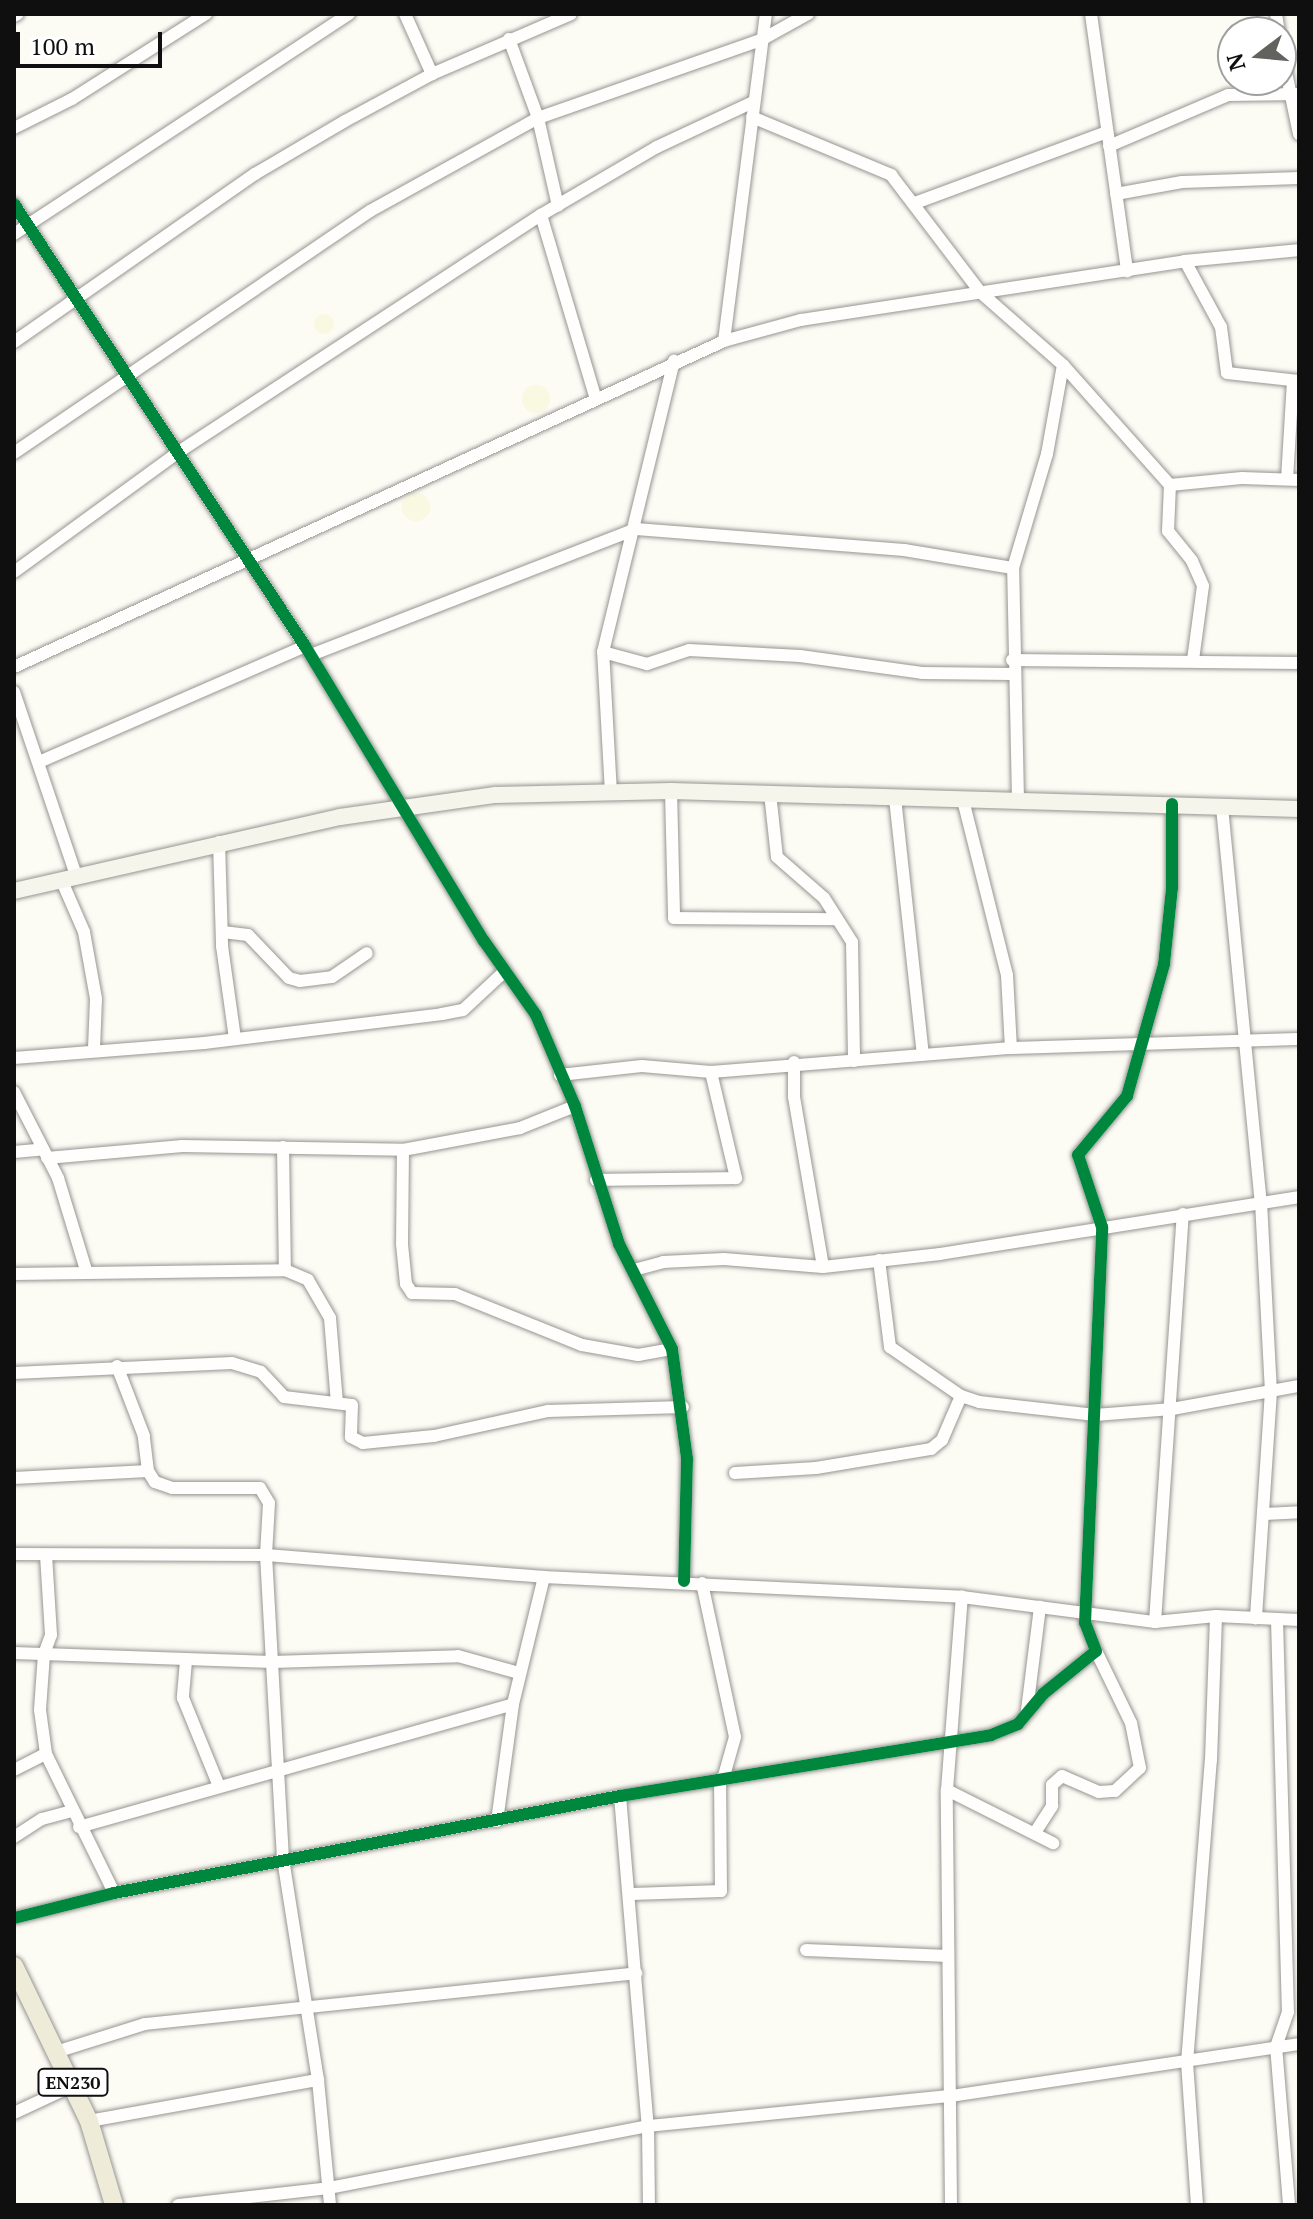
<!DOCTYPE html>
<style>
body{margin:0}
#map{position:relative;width:1313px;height:2219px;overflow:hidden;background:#fcfbf4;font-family:"PT Serif",serif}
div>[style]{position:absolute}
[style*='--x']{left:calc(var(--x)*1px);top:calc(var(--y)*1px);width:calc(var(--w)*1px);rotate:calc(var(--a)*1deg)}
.farmland>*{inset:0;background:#f8f9e0}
.round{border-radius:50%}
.roads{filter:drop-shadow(0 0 2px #969592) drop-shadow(0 0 2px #969592)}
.street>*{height:12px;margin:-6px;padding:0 6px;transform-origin:6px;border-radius:6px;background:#fffefd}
.secondary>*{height:16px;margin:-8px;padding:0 8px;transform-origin:8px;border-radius:8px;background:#f5f5eb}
.primary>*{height:18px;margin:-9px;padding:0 9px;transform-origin:9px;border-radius:9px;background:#eeecd9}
.cycleway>*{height:12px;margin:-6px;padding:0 6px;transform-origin:6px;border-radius:6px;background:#00873e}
span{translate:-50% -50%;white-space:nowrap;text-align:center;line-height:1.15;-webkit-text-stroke:8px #fff;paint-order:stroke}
.shield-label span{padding:2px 6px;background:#fff;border:2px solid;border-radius:6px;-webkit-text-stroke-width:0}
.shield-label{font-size:18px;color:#0f0f0f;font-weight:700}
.frame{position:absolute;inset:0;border:16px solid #0f0f0f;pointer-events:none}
.north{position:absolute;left:1217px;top:16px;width:80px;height:80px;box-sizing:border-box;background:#fff;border:2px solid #9f9f9f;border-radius:50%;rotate:254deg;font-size:22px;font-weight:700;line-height:32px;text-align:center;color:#0f0f0f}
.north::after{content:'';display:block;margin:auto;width:28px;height:36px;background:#62625f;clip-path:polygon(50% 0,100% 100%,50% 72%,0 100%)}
.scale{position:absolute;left:16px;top:32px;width:146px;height:36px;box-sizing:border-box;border:4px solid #0f0f0f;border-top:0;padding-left:10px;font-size:24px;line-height:28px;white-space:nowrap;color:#0f0f0f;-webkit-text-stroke:6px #fff;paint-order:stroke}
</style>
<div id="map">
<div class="farmland">
<i class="round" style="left:314px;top:314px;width:20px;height:20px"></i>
<i class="round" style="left:522px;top:385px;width:28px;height:28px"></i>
<i class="round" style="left:402px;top:493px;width:28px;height:28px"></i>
</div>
<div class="roads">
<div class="street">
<i style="--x:405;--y:14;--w:66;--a:65.8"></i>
<i style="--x:1091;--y:14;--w:260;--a:82"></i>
<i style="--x:1276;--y:14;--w:18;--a:81"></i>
<i style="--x:14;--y:16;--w:4;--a:-27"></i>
<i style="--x:509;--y:39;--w:84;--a:69.8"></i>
<i style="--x:538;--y:118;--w:90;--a:77.2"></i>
<i style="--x:1281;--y:48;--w:88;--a:78.2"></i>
<i style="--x:752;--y:117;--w:151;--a:22.6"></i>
<i style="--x:891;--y:175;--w:147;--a:52.7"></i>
<i style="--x:980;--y:292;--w:111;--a:41.3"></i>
<i style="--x:1063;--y:365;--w:161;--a:48.3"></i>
<i style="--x:1170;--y:485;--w:46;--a:92.5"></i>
<i style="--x:1168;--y:531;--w:38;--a:51"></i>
<i style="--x:1192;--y:561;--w:27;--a:66"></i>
<i style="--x:1203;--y:586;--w:75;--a:97.7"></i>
<i style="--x:14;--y:128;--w:65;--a:-26.6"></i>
<i style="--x:72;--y:99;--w:159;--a:-32.4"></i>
<i style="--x:1109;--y:146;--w:129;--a:-23.2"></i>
<i style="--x:1228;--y:95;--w:71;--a:-0.8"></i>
<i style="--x:1116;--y:194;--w:67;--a:-10.3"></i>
<i style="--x:1182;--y:182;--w:117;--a:-2"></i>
<i style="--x:915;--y:203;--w:205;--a:-20.3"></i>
<i style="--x:14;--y:204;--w:529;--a:56.64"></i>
<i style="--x:305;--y:646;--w:345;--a:58.8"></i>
<i style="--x:484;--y:941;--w:90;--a:54.9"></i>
<i style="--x:536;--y:1015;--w:99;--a:66.8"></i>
<i style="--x:575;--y:1106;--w:145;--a:72.3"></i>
<i style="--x:619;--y:1244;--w:118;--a:63.2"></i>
<i style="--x:672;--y:1349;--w:111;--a:82.2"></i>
<i style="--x:687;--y:1459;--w:122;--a:91.4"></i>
<i style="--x:541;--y:215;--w:189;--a:73.4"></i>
<i style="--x:14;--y:234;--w:401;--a:-33.3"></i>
<i style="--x:1185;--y:261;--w:75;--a:61.4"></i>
<i style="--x:1221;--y:327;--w:46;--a:82.6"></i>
<i style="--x:1227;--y:373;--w:72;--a:6.3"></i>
<i style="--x:724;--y:341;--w:330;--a:-82.7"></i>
<i style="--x:14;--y:342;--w:294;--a:-34.9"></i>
<i style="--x:255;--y:174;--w:104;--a:-30.5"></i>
<i style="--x:345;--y:121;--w:99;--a:-28.4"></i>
<i style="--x:432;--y:74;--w:151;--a:-23.3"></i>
<i style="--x:14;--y:453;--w:430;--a:-34.2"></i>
<i style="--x:370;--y:211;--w:192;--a:-29"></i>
<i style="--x:538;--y:118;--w:236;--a:-19.3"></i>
<i style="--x:761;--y:40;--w:54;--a:-29"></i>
<i style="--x:1287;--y:479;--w:98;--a:-86.5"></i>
<i style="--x:1170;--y:485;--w:72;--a:-5.6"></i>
<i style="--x:1242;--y:478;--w:57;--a:2"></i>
<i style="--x:14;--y:572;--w:202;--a:-36.1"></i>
<i style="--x:177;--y:453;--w:435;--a:-33.2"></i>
<i style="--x:541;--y:215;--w:134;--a:-30.4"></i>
<i style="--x:657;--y:147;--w:104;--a:-25.1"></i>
<i style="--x:603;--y:652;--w:46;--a:15.3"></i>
<i style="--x:647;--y:664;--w:44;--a:-18.4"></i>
<i style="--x:689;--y:650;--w:111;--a:3.1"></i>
<i style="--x:800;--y:656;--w:123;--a:7.9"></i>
<i style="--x:922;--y:673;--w:90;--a:0.6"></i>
<i style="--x:311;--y:655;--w:349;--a:-21.2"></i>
<i style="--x:636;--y:529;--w:269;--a:4.5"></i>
<i style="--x:904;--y:550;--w:110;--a:9.4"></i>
<i style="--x:1012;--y:660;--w:287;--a:0.6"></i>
<i style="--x:14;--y:667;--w:781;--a:-24.66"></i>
<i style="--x:724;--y:341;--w:80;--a:-15.3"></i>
<i style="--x:801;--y:320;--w:389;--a:-8.7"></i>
<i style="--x:1185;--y:261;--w:115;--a:-5.5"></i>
<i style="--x:14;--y:692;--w:193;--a:71.3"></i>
<i style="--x:41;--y:761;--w:288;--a:-23.5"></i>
<i style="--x:671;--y:791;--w:127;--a:88.6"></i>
<i style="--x:674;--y:918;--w:163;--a:0.4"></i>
<i style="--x:611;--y:793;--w:141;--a:-93.2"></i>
<i style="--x:603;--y:652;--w:300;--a:-76.3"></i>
<i style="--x:770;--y:793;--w:64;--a:83.8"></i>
<i style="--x:777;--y:857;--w:62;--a:41.1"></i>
<i style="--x:824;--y:898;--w:52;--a:57.5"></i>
<i style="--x:852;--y:942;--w:119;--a:89"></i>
<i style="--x:895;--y:798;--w:258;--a:83.8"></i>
<i style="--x:963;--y:800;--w:180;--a:75.9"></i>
<i style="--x:1007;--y:975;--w:73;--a:86.9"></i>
<i style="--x:1018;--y:800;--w:232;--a:-91.2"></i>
<i style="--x:1013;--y:568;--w:119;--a:-73.4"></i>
<i style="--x:1047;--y:454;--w:90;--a:-79.8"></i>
<i style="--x:1222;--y:807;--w:397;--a:84.4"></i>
<i style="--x:1261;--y:1202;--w:189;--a:87"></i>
<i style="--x:1271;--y:1391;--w:228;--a:93.8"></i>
<i style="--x:219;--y:842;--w:104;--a:88.3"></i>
<i style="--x:222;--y:946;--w:94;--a:82"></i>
<i style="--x:61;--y:879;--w:58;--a:66.5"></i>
<i style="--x:84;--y:932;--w:68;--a:79.8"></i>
<i style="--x:96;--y:999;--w:50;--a:92.3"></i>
<i style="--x:223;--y:932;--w:25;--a:7"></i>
<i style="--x:248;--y:935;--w:59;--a:46.4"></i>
<i style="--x:289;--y:978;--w:11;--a:15"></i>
<i style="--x:300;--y:981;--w:32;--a:-7"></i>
<i style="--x:332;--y:977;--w:42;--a:-34.4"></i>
<i style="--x:14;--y:1058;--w:191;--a:-4.5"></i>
<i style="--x:204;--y:1043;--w:240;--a:-6.9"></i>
<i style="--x:442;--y:1014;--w:21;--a:-11"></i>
<i style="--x:463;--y:1010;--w:57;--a:-42.9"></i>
<i style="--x:794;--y:1062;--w:35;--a:90"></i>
<i style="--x:794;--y:1097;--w:172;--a:80.3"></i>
<i style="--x:560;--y:1075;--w:82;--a:-6.3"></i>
<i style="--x:642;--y:1066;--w:69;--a:5"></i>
<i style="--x:711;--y:1072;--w:301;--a:-4.6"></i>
<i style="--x:1011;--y:1048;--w:288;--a:-1.8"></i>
<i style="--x:14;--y:1092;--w:97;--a:62.9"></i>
<i style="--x:58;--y:1178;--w:96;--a:73.1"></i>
<i style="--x:283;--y:1147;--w:123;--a:89.1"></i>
<i style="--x:403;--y:1150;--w:94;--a:90.6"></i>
<i style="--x:402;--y:1244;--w:40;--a:84.3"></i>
<i style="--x:406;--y:1284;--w:11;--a:56"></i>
<i style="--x:412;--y:1293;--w:43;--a:1.3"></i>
<i style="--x:455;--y:1294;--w:137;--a:21.9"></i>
<i style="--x:582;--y:1345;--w:57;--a:10.1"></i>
<i style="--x:638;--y:1355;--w:35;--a:-10"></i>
<i style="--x:14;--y:1152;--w:25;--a:-5"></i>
<i style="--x:47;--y:1158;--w:136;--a:-5.1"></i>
<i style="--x:182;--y:1146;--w:221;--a:1"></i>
<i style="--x:403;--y:1150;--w:119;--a:-10.6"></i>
<i style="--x:520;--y:1128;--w:59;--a:-21.8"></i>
<i style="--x:596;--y:1180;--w:140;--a:-0.8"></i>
<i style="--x:736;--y:1178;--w:109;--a:-103.3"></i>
<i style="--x:879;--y:1260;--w:88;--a:82.8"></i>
<i style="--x:890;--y:1347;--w:86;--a:34.6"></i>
<i style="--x:961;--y:1396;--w:19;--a:18"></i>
<i style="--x:979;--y:1402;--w:117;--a:6.4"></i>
<i style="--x:1095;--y:1415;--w:77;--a:-4.5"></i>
<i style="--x:1172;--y:1409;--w:129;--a:-10.3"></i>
<i style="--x:634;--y:1270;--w:30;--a:-15"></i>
<i style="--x:663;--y:1262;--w:61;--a:-2.8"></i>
<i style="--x:724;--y:1259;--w:99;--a:4.6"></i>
<i style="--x:823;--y:1267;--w:118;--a:-6.3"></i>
<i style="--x:940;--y:1254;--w:363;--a:-9"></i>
<i style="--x:14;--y:1274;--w:271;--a:-0.8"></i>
<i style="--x:285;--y:1270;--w:25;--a:23"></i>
<i style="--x:308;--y:1280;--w:44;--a:59.9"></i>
<i style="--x:330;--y:1318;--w:85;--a:85.3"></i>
<i style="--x:14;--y:1373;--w:218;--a:-2.6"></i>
<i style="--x:232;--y:1363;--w:30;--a:17"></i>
<i style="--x:261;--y:1372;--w:34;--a:47"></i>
<i style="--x:284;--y:1397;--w:68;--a:6.7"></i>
<i style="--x:352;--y:1405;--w:32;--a:92"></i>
<i style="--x:351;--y:1437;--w:13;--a:27"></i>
<i style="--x:363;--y:1443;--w:71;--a:-5.6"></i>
<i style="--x:434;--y:1436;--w:117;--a:-12.4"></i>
<i style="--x:548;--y:1411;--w:135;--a:-1.7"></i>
<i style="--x:148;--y:1471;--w:13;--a:58"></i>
<i style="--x:155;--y:1482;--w:18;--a:19"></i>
<i style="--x:172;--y:1488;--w:88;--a:0"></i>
<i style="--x:260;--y:1488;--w:17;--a:59"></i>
<i style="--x:269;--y:1503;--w:52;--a:93.3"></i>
<i style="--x:266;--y:1555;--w:304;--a:86.8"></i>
<i style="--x:283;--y:1859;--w:224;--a:81"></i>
<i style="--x:318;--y:2080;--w:126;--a:84.5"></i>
<i style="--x:735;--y:1473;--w:81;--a:-3.5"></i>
<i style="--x:816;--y:1468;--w:117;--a:-9.4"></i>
<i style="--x:931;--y:1449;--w:14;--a:-39"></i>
<i style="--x:942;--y:1440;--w:48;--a:-66.6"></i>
<i style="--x:14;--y:1478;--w:134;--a:-3"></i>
<i style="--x:148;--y:1471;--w:35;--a:-97"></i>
<i style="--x:144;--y:1436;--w:75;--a:-111.1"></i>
<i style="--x:1265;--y:1514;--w:34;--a:-3"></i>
<i style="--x:14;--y:1554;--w:252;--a:0.2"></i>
<i style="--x:266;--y:1555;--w:279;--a:4.5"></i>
<i style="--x:544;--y:1577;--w:418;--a:2.7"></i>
<i style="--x:962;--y:1597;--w:195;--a:7.4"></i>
<i style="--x:1155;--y:1622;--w:61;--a:-5.6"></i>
<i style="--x:1216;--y:1616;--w:83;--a:2.8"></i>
<i style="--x:46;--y:1555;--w:80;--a:86.4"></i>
<i style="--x:51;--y:1635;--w:20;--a:110"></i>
<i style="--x:44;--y:1654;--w:56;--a:94.1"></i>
<i style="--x:40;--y:1710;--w:44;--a:82.2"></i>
<i style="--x:46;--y:1754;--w:155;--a:63.9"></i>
<i style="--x:702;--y:1583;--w:157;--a:77.9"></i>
<i style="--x:735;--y:1737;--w:44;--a:105.9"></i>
<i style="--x:1277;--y:1620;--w:392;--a:88.4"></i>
<i style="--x:1288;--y:2012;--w:36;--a:109"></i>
<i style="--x:1276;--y:2046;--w:160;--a:85.3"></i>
<i style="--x:1155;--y:1622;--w:409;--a:-86.1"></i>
<i style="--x:14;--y:1653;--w:258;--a:2"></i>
<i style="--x:272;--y:1662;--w:186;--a:-1.8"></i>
<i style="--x:458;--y:1656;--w:63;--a:15.6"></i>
<i style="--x:186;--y:1661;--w:37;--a:95"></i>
<i style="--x:183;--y:1698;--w:95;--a:67.8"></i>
<i style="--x:1027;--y:1710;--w:104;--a:-82.8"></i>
<i style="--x:14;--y:1770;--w:36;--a:-27"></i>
<i style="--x:947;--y:1790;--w:119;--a:26.6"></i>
<i style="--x:620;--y:1796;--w:331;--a:85.2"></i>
<i style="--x:648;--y:2126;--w:79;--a:89.3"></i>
<i style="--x:497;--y:1821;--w:118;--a:-82.2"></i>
<i style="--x:513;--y:1704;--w:131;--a:-76.3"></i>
<i style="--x:79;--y:1827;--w:451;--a:-15.8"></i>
<i style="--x:1036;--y:1831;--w:30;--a:-57"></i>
<i style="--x:1052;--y:1806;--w:21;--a:-90"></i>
<i style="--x:1052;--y:1785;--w:13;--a:-42"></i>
<i style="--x:1062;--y:1776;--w:40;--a:23.4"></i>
<i style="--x:1099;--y:1792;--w:16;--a:-4"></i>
<i style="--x:1115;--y:1791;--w:34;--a:-43"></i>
<i style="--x:1140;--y:1768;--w:46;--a:-101.3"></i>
<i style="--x:1131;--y:1723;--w:80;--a:-115.9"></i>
<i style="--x:14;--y:1837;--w:33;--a:-33"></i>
<i style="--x:42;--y:1819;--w:31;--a:-15"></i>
<i style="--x:632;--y:1894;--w:89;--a:-1.9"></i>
<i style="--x:721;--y:1891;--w:112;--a:-90.5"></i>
<i style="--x:14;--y:1918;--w:103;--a:-14"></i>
<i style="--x:114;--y:1893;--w:515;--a:-10.85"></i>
<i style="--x:620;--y:1796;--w:376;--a:-9.3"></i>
<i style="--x:991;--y:1735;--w:29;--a:-22"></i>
<i style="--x:1018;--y:1724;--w:39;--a:-50"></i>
<i style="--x:1043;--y:1694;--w:68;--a:-39.1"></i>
<i style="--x:1096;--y:1651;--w:30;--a:-111"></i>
<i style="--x:1085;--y:1623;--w:396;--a:-87.5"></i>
<i style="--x:1102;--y:1227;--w:76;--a:-108.4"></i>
<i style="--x:1078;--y:1155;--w:77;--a:-50.3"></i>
<i style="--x:1127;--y:1096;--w:137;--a:-74.3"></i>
<i style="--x:1164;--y:964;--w:76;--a:-84"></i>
<i style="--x:1172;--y:888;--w:84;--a:-90"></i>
<i style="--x:806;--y:1950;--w:142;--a:2.4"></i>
<i style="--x:59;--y:2051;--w:90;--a:-17.4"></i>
<i style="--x:145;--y:2024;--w:494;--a:-5.9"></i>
<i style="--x:14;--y:2113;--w:66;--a:-25"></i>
<i style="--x:89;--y:2121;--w:233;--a:-10.2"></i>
<i style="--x:178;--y:2205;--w:152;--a:-6.4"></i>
<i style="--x:329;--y:2188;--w:325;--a:-11"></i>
<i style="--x:648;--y:2126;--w:304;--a:-5.7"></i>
<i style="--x:951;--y:2096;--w:352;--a:-8.5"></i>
<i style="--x:951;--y:2205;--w:415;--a:-90.6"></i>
<i style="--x:947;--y:1790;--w:194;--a:-85.6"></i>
<i style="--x:1197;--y:2205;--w:142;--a:-94"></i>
<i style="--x:1187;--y:2063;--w:304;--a:-85.5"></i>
<i style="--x:1211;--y:1760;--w:144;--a:-88"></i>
</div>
<div class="secondary">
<i style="--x:14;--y:891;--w:334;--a:-12.8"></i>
<i style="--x:340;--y:817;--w:157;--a:-8.1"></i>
<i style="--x:495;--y:795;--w:176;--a:-1.3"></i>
<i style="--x:671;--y:791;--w:628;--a:1.64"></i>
</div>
<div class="primary">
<i style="--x:14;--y:1966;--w:172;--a:64.2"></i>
<i style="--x:89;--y:2121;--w:88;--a:73.4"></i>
</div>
</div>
<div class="cycleway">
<i style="--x:14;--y:204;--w:529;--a:56.64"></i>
<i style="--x:305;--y:646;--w:345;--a:58.8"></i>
<i style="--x:484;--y:941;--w:90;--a:54.9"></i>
<i style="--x:536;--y:1015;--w:99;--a:66.8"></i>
<i style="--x:575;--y:1106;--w:145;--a:72.3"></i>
<i style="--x:619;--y:1244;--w:118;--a:63.2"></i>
<i style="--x:672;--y:1349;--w:111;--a:82.2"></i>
<i style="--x:687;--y:1459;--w:122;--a:91.4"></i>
<i style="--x:14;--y:1918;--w:103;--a:-14"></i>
<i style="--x:114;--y:1893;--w:515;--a:-10.85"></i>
<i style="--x:620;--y:1796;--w:376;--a:-9.3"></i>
<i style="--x:991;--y:1735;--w:29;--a:-22"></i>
<i style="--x:1018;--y:1724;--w:39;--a:-50"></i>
<i style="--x:1043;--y:1694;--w:68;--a:-39.1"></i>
<i style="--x:1096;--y:1651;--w:30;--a:-111"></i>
<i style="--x:1085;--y:1623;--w:396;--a:-87.5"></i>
<i style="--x:1102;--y:1227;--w:76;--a:-108.4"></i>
<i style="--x:1078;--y:1155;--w:77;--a:-50.3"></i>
<i style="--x:1127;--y:1096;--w:137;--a:-74.3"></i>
<i style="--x:1164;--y:964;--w:76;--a:-84"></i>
<i style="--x:1172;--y:888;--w:84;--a:-90"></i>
</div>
<div class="shield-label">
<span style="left:73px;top:2082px">EN230</span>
</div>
<div class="frame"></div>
<div class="north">N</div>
<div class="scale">100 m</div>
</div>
